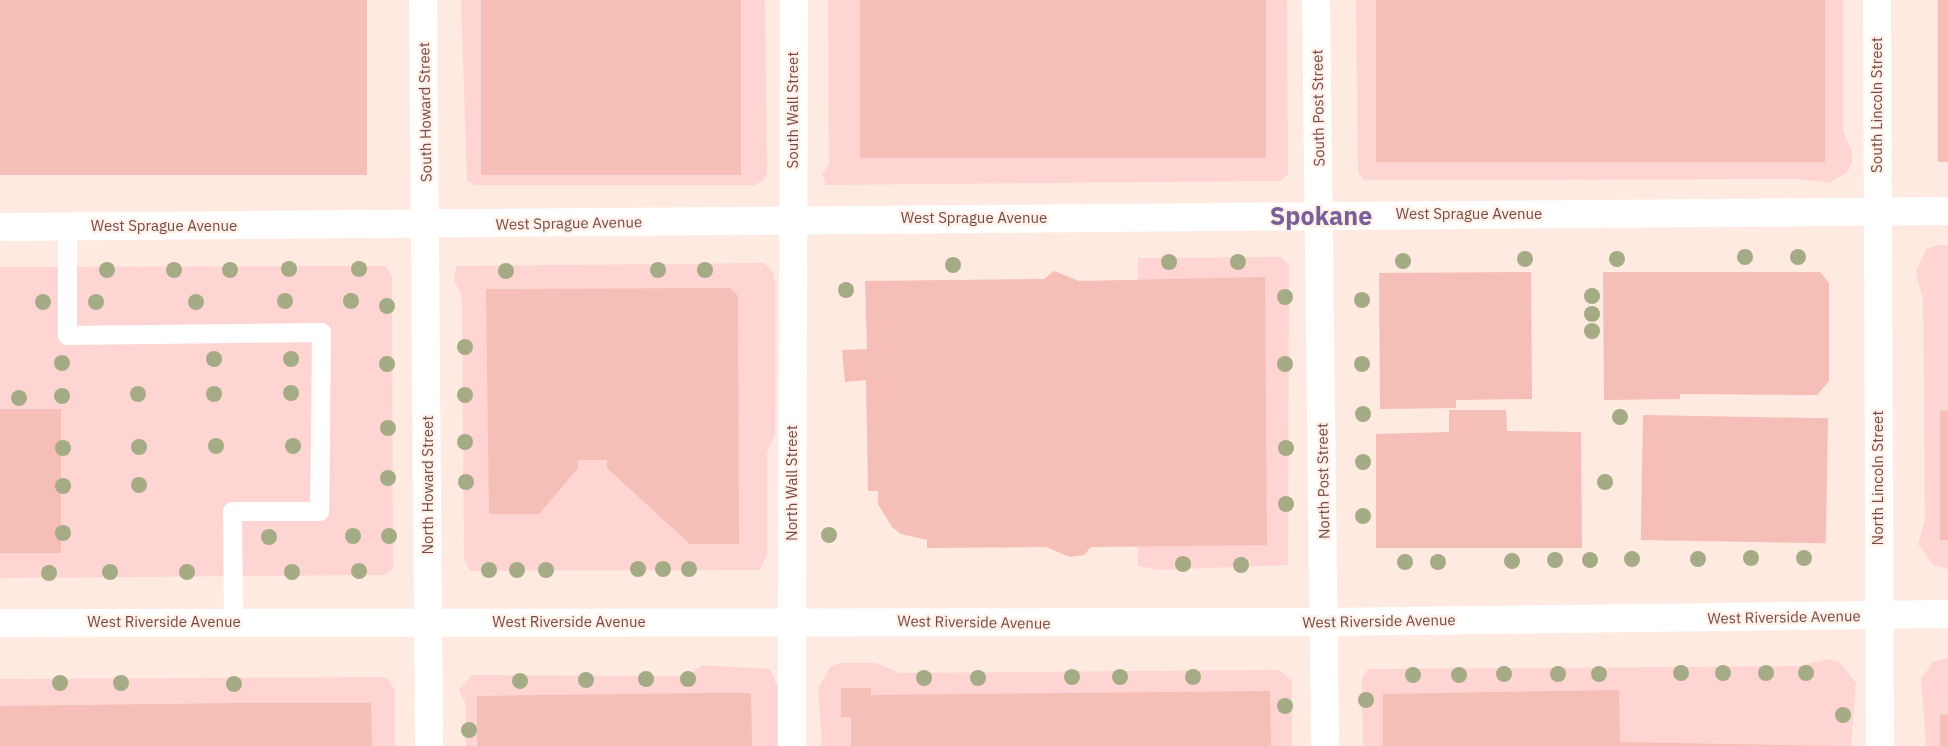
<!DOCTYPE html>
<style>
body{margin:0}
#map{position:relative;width:1948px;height:746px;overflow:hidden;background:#feeae0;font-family:"IBM Plex Sans",sans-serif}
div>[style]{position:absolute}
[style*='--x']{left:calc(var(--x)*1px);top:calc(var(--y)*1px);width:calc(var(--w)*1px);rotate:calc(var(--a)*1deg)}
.commercial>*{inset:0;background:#ffd5d3}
.building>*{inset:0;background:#f5beb6;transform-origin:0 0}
.lane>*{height:19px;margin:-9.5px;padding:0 9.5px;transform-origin:9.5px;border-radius:9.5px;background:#fff}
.street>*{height:28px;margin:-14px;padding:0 14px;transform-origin:14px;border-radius:14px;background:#fff}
.secondary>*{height:28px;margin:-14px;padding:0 14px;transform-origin:14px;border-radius:14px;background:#fff}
.trees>*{width:16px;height:16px;margin:-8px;border-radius:50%;background:#a5ab85}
span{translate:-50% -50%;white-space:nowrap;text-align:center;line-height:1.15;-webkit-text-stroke:4.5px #fff0e8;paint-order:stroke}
.street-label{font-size:15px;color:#764a46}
.town-label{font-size:25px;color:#78609a;font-weight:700}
</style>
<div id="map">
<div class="commercial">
<i style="clip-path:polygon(461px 0,765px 0,767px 173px,763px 181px,755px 185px,475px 185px,467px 181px)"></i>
<i style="clip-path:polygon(828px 0,1287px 0,1288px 174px,1280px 181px,826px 185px,822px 174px,829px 165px)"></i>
<i style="clip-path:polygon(1356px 0,1843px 0,1843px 131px,1852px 151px,1852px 162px,1847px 172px,1829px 183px,1799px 179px,1364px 180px,1358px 172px)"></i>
<i style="clip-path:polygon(1939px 245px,1948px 245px,1948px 569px,1933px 565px,1918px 544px,1925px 519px,1923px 301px,1916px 271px,1926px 249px)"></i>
<i style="clip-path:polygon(1281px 257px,1289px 265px,1288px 565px,1159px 570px,1138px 566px,1138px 258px)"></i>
<i style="clip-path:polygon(764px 263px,773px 272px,775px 281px,775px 434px,767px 453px,767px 554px,760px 570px,470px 571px,464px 559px,462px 295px,454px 281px,456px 266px)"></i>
<i style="clip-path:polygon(386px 266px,392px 277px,393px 568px,386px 575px,0 578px,0 267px)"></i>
<i style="clip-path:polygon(1948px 658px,1948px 746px,1926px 746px,1921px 679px,1933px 662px)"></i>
<i style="clip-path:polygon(1828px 659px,1840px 662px,1856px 683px,1851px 746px,1363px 746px,1362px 678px,1368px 669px,1799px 666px)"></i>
<i style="clip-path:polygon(839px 663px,876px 663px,900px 673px,1279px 670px,1292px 681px,1292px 746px,822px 746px,818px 689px,830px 667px)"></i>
<i style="clip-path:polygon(702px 665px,770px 669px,781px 693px,782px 746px,466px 746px,466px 705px,459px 690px,472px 675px,688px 676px)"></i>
<i style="clip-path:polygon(381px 677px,388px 679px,395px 690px,395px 746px,0 746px,0 679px)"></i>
</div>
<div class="building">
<i style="left:0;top:0;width:367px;height:175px"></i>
<i style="left:481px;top:0;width:260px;height:175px"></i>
<i style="left:860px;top:0;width:406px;height:158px"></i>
<i style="left:1376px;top:0;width:449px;height:162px"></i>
<i style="left:1938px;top:0;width:10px;height:162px"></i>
<i style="clip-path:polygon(1054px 271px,1079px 281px,1265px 277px,1267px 545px,1091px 547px,1084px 555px,1070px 557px,1046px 547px,927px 548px,927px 540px,901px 534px,892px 527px,878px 504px,878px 491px,868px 491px,866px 380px,845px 382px,842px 350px,867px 349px,865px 281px,1044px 279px)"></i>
<i style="clip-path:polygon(1531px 272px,1532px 399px,1456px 400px,1456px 408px,1380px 409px,1379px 273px)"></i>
<i style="clip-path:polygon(1603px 272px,1820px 272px,1829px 283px,1829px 381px,1817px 395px,1680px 394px,1680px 399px,1604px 400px)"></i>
<i style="clip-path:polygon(730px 288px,738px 296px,739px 544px,690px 544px,607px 468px,607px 460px,578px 460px,578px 468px,539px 514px,489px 514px,486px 289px)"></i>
<i style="left:61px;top:409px;width:144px;height:61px;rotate:90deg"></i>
<i style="clip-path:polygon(1449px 410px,1506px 410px,1507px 431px,1581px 432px,1582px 548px,1376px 548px,1376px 434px,1449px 432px)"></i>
<i style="left:1940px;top:411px;width:8px;height:129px"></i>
<i style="left:1643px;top:415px;width:185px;height:125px;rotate:1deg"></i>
<i style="clip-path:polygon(841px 688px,871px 688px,871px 695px,1270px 691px,1271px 746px,851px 746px,851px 717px,841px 717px)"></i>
<i style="clip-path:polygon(1619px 690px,1620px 742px,1832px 746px,1383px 746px,1383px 694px)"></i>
<i style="clip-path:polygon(706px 693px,751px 693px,752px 746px,477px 746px,477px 696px)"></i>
<i style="clip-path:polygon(241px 703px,371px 703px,372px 746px,0 746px,0 706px)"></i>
<i style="left:1940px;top:715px;width:8px;height:31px"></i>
</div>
<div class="lane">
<i style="--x:67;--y:227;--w:108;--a:90"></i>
<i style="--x:67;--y:335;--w:254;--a:-0.7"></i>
<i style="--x:321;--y:332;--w:179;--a:90.6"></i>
<i style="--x:319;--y:511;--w:87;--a:180"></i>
<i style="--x:232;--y:511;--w:110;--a:89.5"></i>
</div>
<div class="street">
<i style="--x:792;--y:621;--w:125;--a:90"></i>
</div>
<div class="secondary">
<i style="--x:423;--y:0;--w:746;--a:89.54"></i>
<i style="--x:1316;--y:0;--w:746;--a:89.31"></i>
<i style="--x:1877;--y:0;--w:746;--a:89.77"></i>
<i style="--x:0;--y:227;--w:1948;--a:-0.47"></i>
<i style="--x:792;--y:621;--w:621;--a:-89.82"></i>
<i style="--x:0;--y:623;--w:1324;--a:-0.04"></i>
<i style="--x:1324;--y:622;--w:624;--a:-0.73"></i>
</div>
<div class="trees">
<i style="left:1745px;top:257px"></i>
<i style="left:1798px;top:257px"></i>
<i style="left:1525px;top:259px"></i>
<i style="left:1617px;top:259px"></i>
<i style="left:1403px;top:261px"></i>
<i style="left:1169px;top:262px"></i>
<i style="left:1238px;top:262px"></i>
<i style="left:953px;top:265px"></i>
<i style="left:289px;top:269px"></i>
<i style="left:359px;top:269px"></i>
<i style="left:107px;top:270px"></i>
<i style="left:174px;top:270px"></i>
<i style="left:230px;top:270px"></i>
<i style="left:658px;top:270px"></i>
<i style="left:705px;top:270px"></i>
<i style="left:506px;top:271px"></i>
<i style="left:846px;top:290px"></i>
<i style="left:1592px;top:296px"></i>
<i style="left:1285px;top:297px"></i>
<i style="left:1362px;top:300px"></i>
<i style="left:285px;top:301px"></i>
<i style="left:351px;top:301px"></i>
<i style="left:43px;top:302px"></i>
<i style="left:96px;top:302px"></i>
<i style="left:196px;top:302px"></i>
<i style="left:387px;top:306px"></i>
<i style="left:1592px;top:314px"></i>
<i style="left:1592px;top:331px"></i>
<i style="left:465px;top:347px"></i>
<i style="left:214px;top:359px"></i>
<i style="left:291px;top:359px"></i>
<i style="left:62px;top:363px"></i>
<i style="left:387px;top:364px"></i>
<i style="left:1285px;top:364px"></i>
<i style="left:1362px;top:364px"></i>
<i style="left:291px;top:393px"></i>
<i style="left:138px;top:394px"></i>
<i style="left:214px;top:394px"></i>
<i style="left:465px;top:395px"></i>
<i style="left:62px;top:396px"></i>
<i style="left:19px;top:398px"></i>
<i style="left:1363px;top:414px"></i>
<i style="left:1620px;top:417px"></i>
<i style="left:388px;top:428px"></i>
<i style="left:465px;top:442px"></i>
<i style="left:216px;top:446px"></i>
<i style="left:293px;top:446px"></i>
<i style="left:139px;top:447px"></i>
<i style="left:63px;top:448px"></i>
<i style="left:1286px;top:448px"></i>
<i style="left:1363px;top:462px"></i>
<i style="left:388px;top:478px"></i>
<i style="left:466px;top:482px"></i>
<i style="left:1605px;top:482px"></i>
<i style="left:139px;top:485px"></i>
<i style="left:63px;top:486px"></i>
<i style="left:1286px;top:504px"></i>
<i style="left:1363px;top:516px"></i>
<i style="left:63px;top:533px"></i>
<i style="left:829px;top:535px"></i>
<i style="left:353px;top:536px"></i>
<i style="left:389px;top:536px"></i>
<i style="left:269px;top:537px"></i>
<i style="left:1751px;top:558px"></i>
<i style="left:1804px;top:558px"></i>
<i style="left:1632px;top:559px"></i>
<i style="left:1698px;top:559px"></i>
<i style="left:1555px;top:560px"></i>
<i style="left:1590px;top:560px"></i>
<i style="left:1512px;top:561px"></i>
<i style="left:1405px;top:562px"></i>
<i style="left:1438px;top:562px"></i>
<i style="left:1183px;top:564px"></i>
<i style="left:1241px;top:565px"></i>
<i style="left:638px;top:569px"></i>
<i style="left:663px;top:569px"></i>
<i style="left:689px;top:569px"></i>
<i style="left:489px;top:570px"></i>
<i style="left:517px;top:570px"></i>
<i style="left:546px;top:570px"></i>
<i style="left:359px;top:571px"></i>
<i style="left:110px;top:572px"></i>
<i style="left:187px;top:572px"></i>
<i style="left:292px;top:572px"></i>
<i style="left:49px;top:573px"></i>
<i style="left:1681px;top:673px"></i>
<i style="left:1723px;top:673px"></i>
<i style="left:1766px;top:673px"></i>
<i style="left:1806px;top:673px"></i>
<i style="left:1504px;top:674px"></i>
<i style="left:1558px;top:674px"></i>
<i style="left:1599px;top:674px"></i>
<i style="left:1413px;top:675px"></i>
<i style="left:1459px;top:675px"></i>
<i style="left:1072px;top:677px"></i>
<i style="left:1120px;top:677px"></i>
<i style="left:1193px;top:677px"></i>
<i style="left:924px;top:678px"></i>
<i style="left:978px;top:678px"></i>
<i style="left:646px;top:679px"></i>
<i style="left:688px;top:679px"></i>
<i style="left:586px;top:680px"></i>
<i style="left:520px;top:681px"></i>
<i style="left:60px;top:683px"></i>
<i style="left:121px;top:683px"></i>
<i style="left:234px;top:684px"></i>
<i style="left:1366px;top:700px"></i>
<i style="left:1285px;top:706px"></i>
<i style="left:1843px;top:715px"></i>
<i style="left:469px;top:730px"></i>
</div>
<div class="street-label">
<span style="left:1877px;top:105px;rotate:-90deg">South Lincoln Street</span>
<span style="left:1318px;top:108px;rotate:-91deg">South Post Street</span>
<span style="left:793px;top:110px;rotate:-90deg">South Wall Street</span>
<span style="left:425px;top:112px;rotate:-91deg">South Howard Street</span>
<span style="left:1469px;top:214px">West Sprague Avenue</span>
<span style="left:974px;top:218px">West Sprague Avenue</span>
<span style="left:569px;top:223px;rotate:-1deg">West Sprague Avenue</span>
<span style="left:164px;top:226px">West Sprague Avenue</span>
<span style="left:1878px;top:478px;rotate:-90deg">North Lincoln Street</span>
<span style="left:1323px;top:481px;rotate:-91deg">North Post Street</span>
<span style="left:792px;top:483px;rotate:-90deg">North Wall Street</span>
<span style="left:428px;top:485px;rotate:-90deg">North Howard Street</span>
<span style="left:1784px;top:617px;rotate:-1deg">West Riverside Avenue</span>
<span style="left:1379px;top:621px;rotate:-1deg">West Riverside Avenue</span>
<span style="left:164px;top:622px">West Riverside Avenue</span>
<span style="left:569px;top:622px">West Riverside Avenue</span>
<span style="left:974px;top:622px;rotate:1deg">West Riverside Avenue</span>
</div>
<div class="town-label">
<span style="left:1321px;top:216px">Spokane</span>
</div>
</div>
